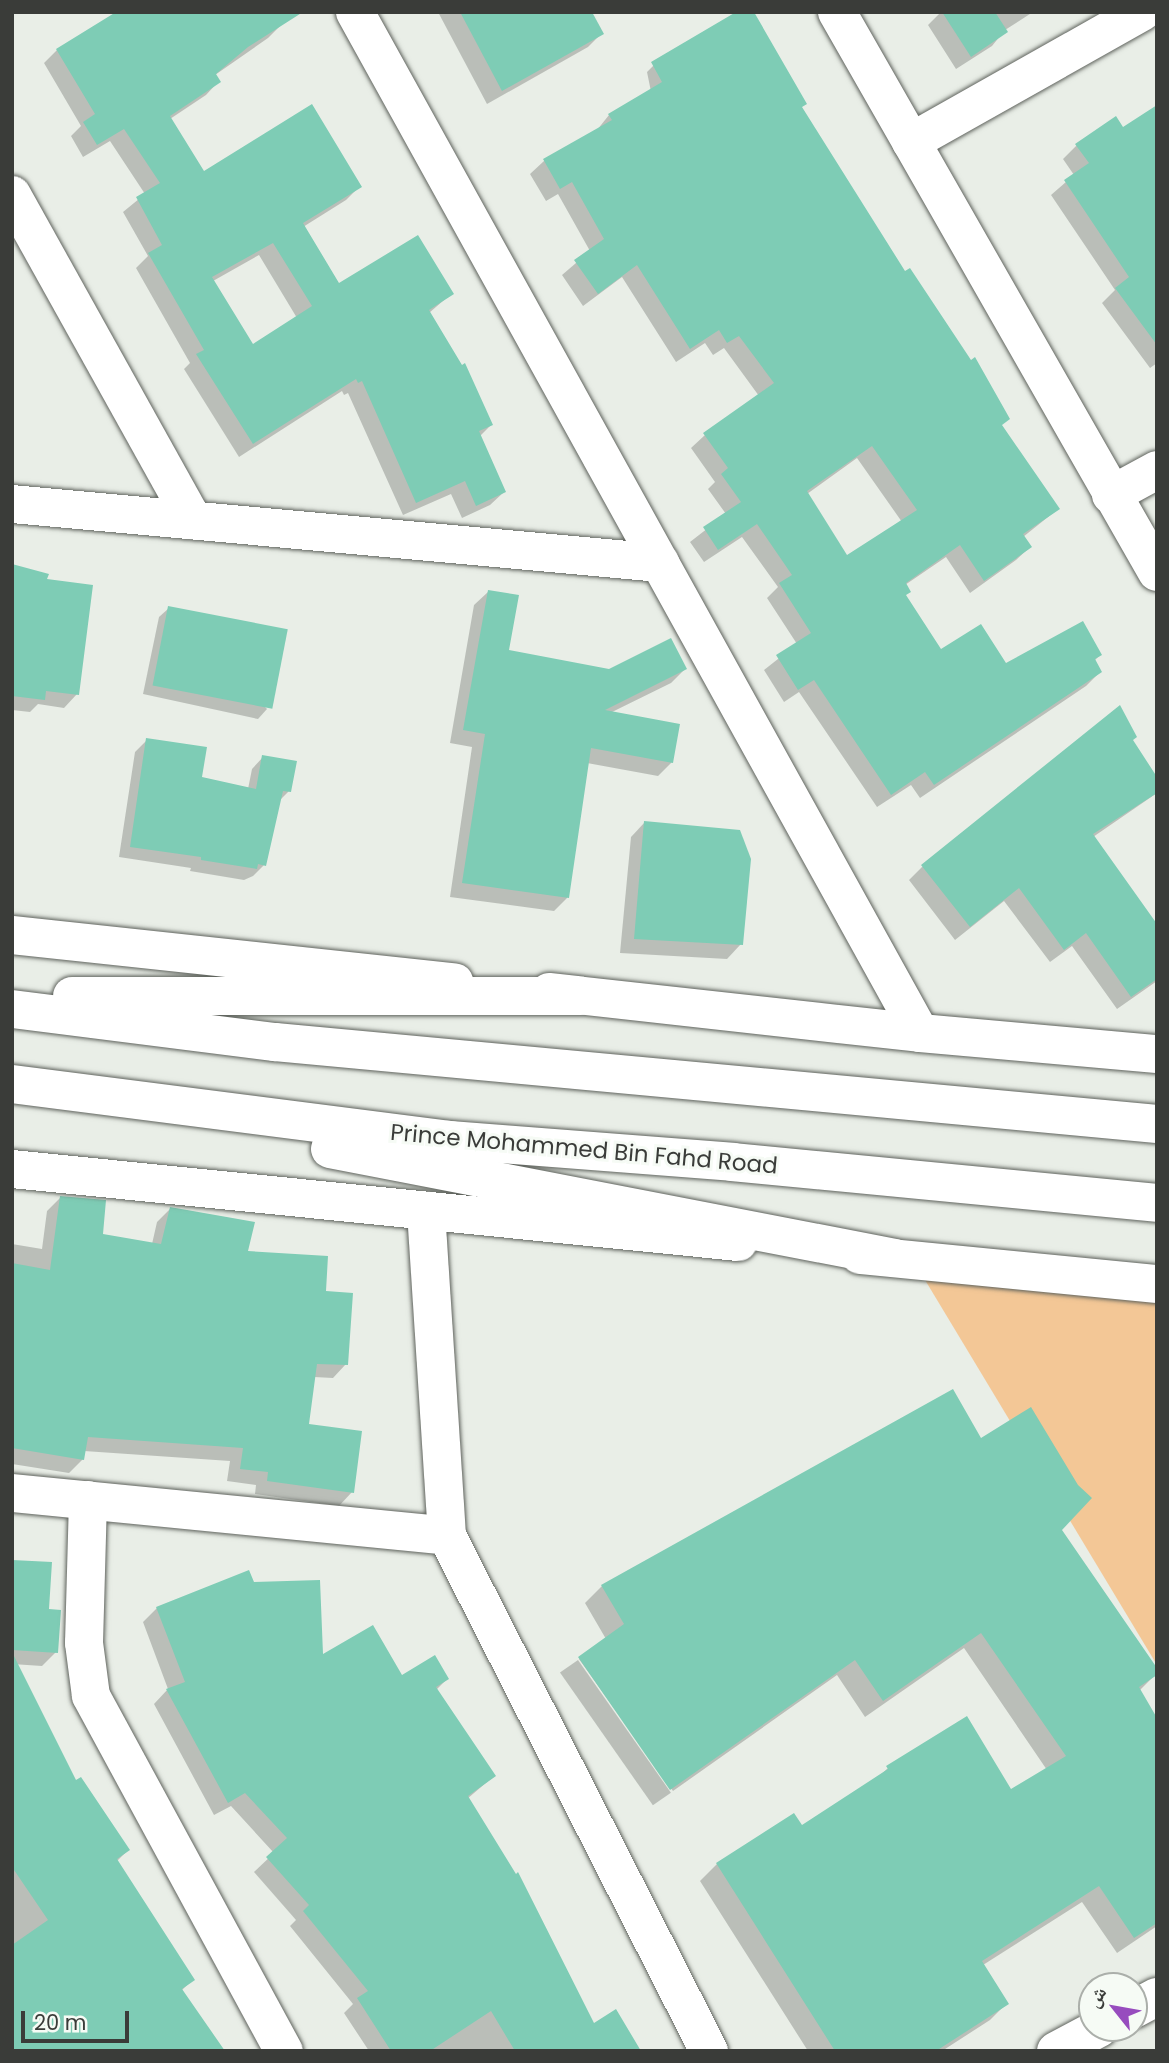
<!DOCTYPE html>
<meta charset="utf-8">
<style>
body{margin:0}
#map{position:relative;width:1169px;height:2063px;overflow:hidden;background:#e9eee7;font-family:Poppins,"Noto Naskh Arabic",sans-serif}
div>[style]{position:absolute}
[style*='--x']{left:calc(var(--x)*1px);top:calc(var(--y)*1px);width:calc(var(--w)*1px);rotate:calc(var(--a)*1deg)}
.green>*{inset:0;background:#f3c796}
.shadow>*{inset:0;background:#0003;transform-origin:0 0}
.building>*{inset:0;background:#7eccb5;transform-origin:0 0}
.roads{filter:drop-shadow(0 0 2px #5f635d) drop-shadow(0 0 2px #5f635d)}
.minor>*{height:38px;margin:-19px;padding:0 19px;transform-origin:19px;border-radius:19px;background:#fff}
.tertiary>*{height:38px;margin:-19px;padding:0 19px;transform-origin:19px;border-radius:19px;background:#fff}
.secondary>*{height:38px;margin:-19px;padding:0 19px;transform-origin:19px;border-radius:19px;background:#fff}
.motorway>*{height:38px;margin:-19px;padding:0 19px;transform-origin:19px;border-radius:19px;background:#fff}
span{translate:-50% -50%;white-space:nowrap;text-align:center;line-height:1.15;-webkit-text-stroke:6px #f6fbf5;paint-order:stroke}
.street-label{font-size:23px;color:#3a3c39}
.frame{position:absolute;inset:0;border:14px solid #3a3c39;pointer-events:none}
.north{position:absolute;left:1078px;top:1972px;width:70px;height:70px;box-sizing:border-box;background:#f6fbf5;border:2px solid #abafaa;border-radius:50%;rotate:301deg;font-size:19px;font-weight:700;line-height:28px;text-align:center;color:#3a3c39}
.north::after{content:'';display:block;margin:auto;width:24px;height:32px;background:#974cbe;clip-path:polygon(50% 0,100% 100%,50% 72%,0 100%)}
.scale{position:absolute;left:21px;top:2011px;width:108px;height:32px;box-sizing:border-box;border:4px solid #3a3c39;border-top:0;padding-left:9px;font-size:21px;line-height:24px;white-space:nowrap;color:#3a3c39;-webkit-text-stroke:5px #f6fbf5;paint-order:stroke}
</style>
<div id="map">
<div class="green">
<i style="clip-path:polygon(919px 1270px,1157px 1296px,1157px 1665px)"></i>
</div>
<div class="shadow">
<i style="clip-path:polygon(438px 12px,590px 12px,602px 33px,588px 47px,487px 104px)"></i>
<i style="clip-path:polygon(941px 12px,1033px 12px,1005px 30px,992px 46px,956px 69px,928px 25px)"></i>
<i style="clip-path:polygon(evenodd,282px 24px,268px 38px,215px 75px,219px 81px,206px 95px,170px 119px,204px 173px,360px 186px,346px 200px,303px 227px,339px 286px,451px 294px,429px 313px,491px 425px,479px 437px,504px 492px,490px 505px,462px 518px,451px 494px,403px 515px,348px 393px,344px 395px,342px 391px,239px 457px,184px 369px,190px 363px,136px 268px,148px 256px,123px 212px,145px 194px,110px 141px,83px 157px,71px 136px,81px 126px,44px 63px,57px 50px,282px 24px,259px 255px,297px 318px,253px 346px,213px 281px,259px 255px)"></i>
<i style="clip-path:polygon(evenodd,661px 58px,801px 108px,1000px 426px,1058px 509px,1023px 537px,1030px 547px,1016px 560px,970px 593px,946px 557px,905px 585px,904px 596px,941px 651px,1006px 666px,1100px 655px,1094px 661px,1100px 672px,1086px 686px,920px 798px,911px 785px,877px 807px,799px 692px,784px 702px,764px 670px,797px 644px,767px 598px,778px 587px,742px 537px,704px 562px,690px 542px,726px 514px,708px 489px,715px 482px,691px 448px,705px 435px,759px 396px,724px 348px,713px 355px,705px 343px,676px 362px,622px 277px,583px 306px,562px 275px,590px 251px,558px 194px,546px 201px,530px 174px,544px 161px,597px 130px,609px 115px,660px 136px,647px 72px,661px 58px,857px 458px,902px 522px,847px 557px,807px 494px,857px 458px)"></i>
<i style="clip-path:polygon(1157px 107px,1157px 363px,1150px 368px,1102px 303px,1115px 290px,1051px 195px,1074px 175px,1063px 159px,1077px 145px,1122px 129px)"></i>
<i style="clip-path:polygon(12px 566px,45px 581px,77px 694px,64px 708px,38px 704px,30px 712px,12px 710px)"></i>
<i style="clip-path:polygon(488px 592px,507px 652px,609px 671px,685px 669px,671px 683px,610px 713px,672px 762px,658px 776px,587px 763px,567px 898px,554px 911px,450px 897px,472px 747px,450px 743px,474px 605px)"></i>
<i style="clip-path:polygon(169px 608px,267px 709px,258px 719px,143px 694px,159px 617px)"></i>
<i style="clip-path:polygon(147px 740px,200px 779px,248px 789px,252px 769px,263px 757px,289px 791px,279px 801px,264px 865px,253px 876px,244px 880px,190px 871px,191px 868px,119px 857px,135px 752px)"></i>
<i style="clip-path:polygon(1157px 793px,1093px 837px,1157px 927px,1157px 981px,1117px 1009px,1072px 946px,1050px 962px,1004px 901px,955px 940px,909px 880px,922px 867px)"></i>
<i style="clip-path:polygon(645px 822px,741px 944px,727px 959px,620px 953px,631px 837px)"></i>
<i style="clip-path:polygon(60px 1198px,102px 1235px,152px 1244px,157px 1222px,170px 1209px,252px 1223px,246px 1252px,324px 1293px,346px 1364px,333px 1378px,314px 1377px,307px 1425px,352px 1492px,339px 1506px,255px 1494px,256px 1485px,227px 1481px,230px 1461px,84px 1451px,83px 1459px,69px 1473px,12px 1464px,12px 1244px,42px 1249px,47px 1211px)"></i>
<i style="clip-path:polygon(980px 1440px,1060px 1530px,1157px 1673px,1139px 1691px,1157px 1721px,1157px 1926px,1117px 1953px,1082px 1902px,983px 1965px,1007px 2003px,990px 2020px,942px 2051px,808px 2051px,700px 1881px,717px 1864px,801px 1827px,876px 1779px,888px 1768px,1011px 1791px,1047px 1770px,964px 1648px,865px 1717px,837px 1675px,673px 1791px,579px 1659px,606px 1639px,585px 1603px,602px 1586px)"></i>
<i style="clip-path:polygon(12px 1561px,47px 1610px,56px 1652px,42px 1666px,12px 1664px)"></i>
<i style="clip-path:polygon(253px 1584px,322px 1657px,401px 1677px,447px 1679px,436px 1690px,494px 1776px,467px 1799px,594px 2025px,638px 2051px,369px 2051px,344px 2013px,353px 2004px,290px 1926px,296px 1920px,254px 1872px,274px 1853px,231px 1806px,214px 1815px,154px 1704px,168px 1689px,143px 1622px,157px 1608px)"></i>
<i style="left:578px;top:1660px;width:162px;height:22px;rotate:55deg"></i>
<i style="clip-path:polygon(12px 1687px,75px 1783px,128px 1850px,116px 1862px,193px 1979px,181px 1991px,12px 2051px)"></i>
</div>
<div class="building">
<i style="clip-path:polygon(evenodd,116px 12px,303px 12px,248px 47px,216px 74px,221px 82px,170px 116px,204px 171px,312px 104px,362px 187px,303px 223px,339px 283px,418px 235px,454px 294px,429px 310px,462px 365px,465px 363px,493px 425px,479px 431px,506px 492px,476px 506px,465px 481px,416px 503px,362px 381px,358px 383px,356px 379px,253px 444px,196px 354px,204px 350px,148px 253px,162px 245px,136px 197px,160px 183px,124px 129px,97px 145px,83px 122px,95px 114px,56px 49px,116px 12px,273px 243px,312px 306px,253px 344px,212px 277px,273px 243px)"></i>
<i style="clip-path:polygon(460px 12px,592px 12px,604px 34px,502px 91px)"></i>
<i style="clip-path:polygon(evenodd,736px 12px,754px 12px,807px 104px,802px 107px,905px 271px,910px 268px,971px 360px,975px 357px,1010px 419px,1002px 425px,1060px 509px,1023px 534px,1032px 547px,984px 581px,960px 545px,906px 583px,911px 592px,906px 595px,941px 649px,981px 624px,1006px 663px,1083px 621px,1102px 655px,1095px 659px,1102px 672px,934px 785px,925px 772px,891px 795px,814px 680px,798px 690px,776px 655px,811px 633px,779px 583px,792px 575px,757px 524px,718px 550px,703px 527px,741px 502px,721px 474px,728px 468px,703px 433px,774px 383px,739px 336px,727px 343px,719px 330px,690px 349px,637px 265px,598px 294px,574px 260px,604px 239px,572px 182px,560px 189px,543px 159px,612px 120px,608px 114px,662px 82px,651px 62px,736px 12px,872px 446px,917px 510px,847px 555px,807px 491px,872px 446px)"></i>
<i style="clip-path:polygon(942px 12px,995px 12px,1008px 32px,971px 57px)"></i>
<i style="clip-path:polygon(1157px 105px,1157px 345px,1115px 288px,1129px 277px,1064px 180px,1089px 163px,1075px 144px,1116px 116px,1123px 127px)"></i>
<i style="clip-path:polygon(12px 564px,49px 574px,47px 579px,93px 585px,79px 695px,46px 691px,45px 700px,12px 696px)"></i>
<i style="clip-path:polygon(488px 590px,519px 595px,509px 650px,609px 669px,671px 638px,687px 669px,605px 710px,680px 724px,673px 763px,591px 748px,569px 898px,462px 883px,485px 734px,463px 730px)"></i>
<i style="left:168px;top:606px;width:122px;height:81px;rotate:11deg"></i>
<i style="clip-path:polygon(1120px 705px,1137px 737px,1133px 740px,1157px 777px,1157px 793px,1093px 834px,1157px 924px,1157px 979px,1131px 997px,1086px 933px,1064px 950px,1019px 888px,970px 927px,921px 865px)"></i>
<i style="clip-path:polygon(146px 738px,207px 747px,202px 777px,256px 789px,262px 755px,297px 761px,291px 792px,283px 791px,266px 866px,258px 864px,257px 869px,201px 860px,201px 857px,130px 847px)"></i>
<i style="clip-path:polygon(644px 821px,740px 830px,751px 859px,743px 945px,634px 939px)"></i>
<i style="clip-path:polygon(60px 1196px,106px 1200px,103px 1234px,161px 1244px,170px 1207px,255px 1222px,248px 1251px,328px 1256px,326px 1291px,353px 1293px,348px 1365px,317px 1364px,309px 1424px,362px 1431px,354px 1493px,267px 1481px,268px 1472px,240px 1469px,243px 1448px,88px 1437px,84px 1460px,12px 1448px,12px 1263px,50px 1270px)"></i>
<i style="clip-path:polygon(953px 1389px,981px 1438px,1031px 1407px,1078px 1485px,1092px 1498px,1062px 1530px,1157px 1668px,1157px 1675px,1139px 1687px,1157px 1718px,1157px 1923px,1134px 1938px,1099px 1886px,982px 1961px,1009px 2004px,936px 2051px,835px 2051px,716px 1863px,794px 1813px,802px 1825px,888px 1769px,886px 1766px,967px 1716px,1011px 1789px,1066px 1756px,981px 1633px,883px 1701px,855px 1660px,670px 1790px,578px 1657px,624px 1624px,601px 1585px)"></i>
<i style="clip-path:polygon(12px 1560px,52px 1562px,49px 1609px,61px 1610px,58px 1653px,12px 1650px)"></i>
<i style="clip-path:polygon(249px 1570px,254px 1582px,320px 1580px,323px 1654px,373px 1625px,402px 1675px,435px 1655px,449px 1679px,436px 1687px,496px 1776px,468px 1796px,516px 1874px,518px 1872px,594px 2023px,616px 2009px,641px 2051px,515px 2051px,491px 2011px,430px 2051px,391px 2051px,357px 1998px,368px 1991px,303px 1911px,309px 1905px,266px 1857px,287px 1838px,245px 1793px,228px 1803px,166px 1689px,185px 1682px,156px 1607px)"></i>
<i style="clip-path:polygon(12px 1652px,76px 1780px,81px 1777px,130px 1850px,117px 1859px,195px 1980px,182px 1989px,225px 2051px,12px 2051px,12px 1945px,48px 1920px,12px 1867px)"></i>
</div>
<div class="roads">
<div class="minor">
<i style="--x:355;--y:12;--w:1167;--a:61.04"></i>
<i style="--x:837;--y:12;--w:645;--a:60.26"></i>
<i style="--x:911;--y:142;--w:265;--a:-29.4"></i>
<i style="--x:12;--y:195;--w:372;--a:60.9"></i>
<i style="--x:1111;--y:495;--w:52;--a:-28.5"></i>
<i style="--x:12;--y:504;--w:651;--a:5.2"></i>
<i style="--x:426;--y:1211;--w:326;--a:86.3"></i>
<i style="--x:447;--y:1536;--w:578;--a:63.04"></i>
<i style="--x:12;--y:1493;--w:437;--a:5.6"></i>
<i style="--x:88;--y:1500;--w:143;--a:91.6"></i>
<i style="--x:84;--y:1643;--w:53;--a:82.5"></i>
<i style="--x:91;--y:1696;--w:404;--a:61.5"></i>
</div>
<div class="tertiary">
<i style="--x:1134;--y:2009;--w:26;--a:-28"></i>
<i style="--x:1056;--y:2051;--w:49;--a:-28.1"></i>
</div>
<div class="secondary">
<i style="--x:12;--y:935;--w:445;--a:6.1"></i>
<i style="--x:549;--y:992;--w:373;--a:6.3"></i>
<i style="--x:920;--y:1033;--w:238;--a:5.1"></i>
<i style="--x:12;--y:1169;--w:730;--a:5.74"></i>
<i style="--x:860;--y:1255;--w:298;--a:5.6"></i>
</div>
<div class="motorway">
<i style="--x:72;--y:996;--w:509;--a:0"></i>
<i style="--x:12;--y:1009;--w:265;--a:7.2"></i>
<i style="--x:275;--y:1042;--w:886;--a:5.31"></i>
<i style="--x:12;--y:1084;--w:441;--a:7.3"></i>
<i style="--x:449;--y:1140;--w:284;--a:4.4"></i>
<i style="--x:732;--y:1162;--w:427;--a:5.5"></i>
<i style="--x:330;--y:1149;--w:575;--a:10.92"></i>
</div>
</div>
<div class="street-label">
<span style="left:584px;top:1149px;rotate:5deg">Prince Mohammed Bin Fahd Road</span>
</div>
<div class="frame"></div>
<div class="north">ش</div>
<div class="scale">20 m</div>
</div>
